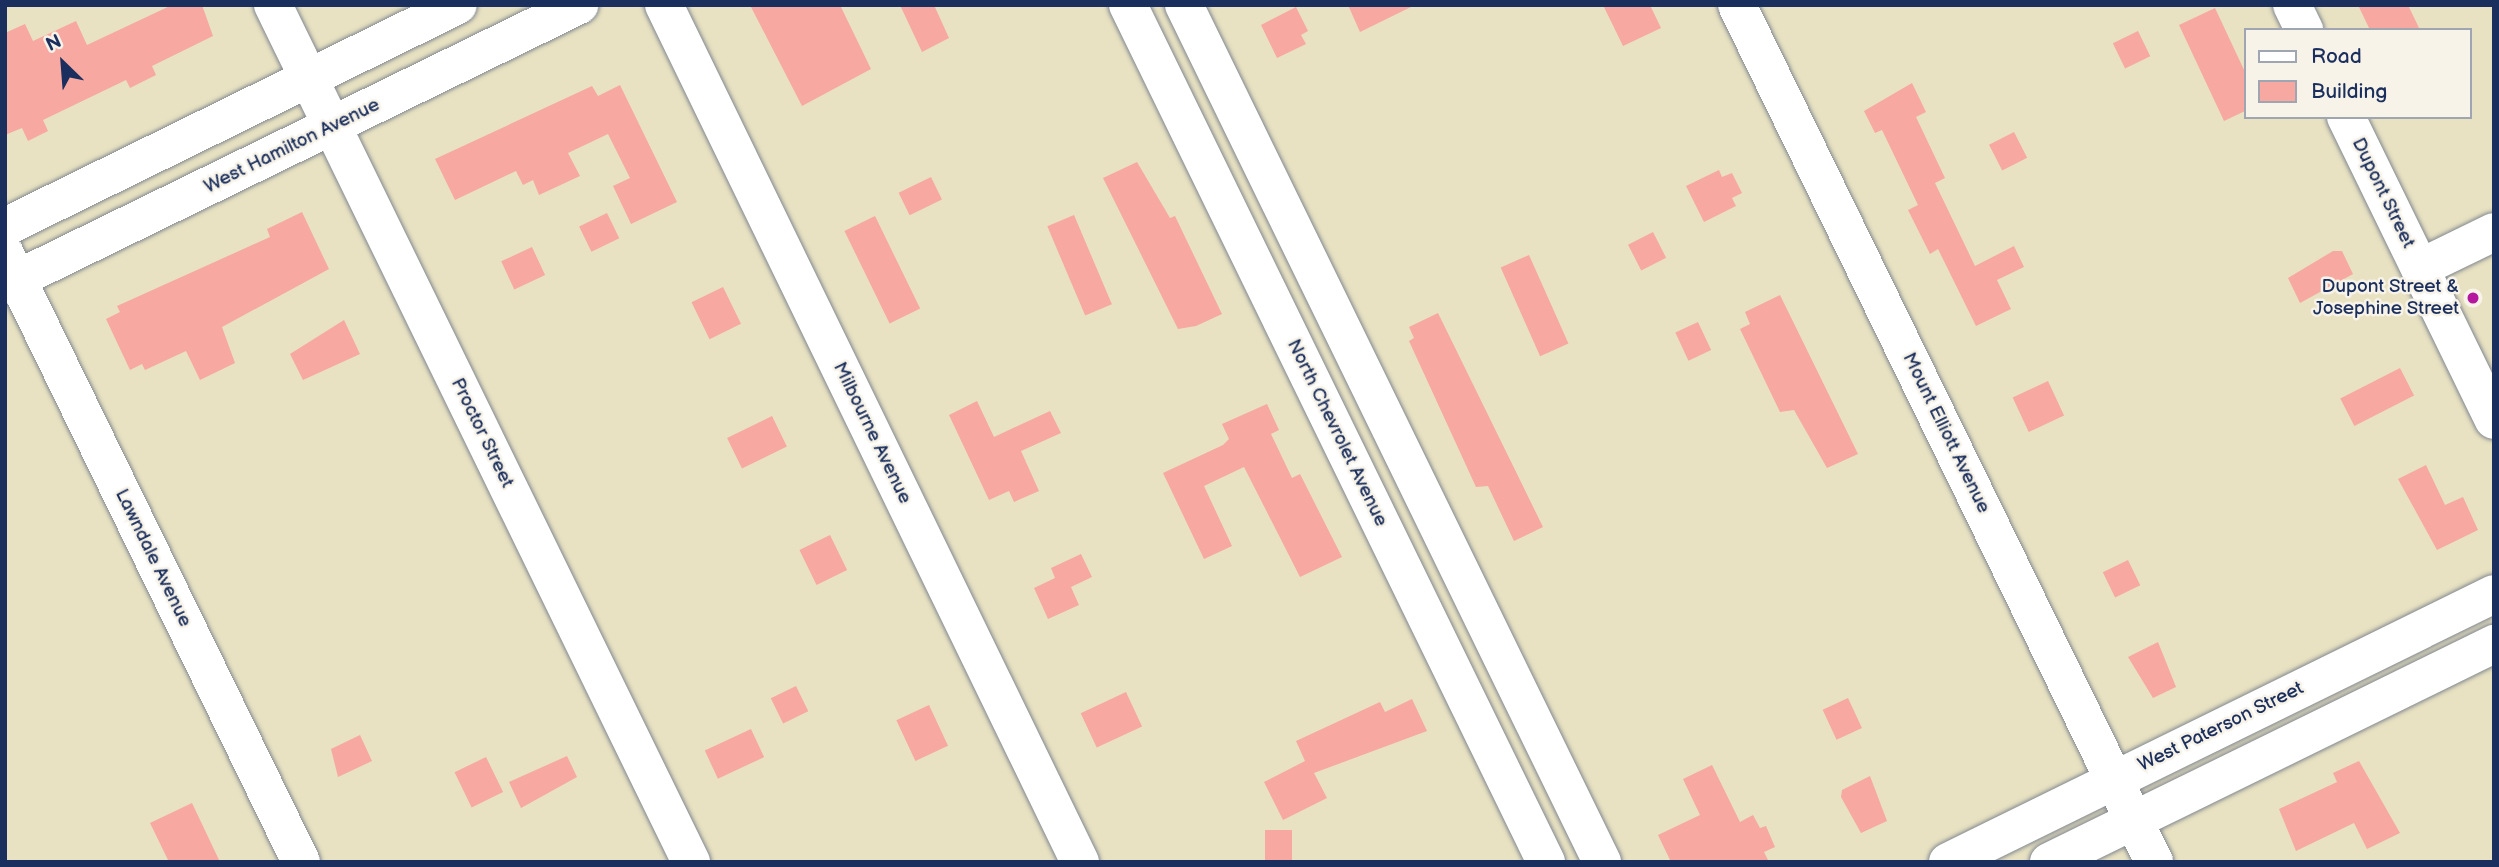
<!DOCTYPE html>
<style>
body{margin:0}
#map{position:relative;width:2499px;height:867px;overflow:hidden;background:#e8e2c2;font-family:"Balsamiq Sans",sans-serif}
div>[style]{position:absolute}
[style*='--x']{left:calc(var(--x)*1px);top:calc(var(--y)*1px);width:calc(var(--w)*1px);rotate:calc(var(--a)*1deg)}
.building>*{inset:0;background:#f7a8a0;transform-origin:0 0}
.roads{filter:drop-shadow(0 0 2px #828890) drop-shadow(0 0 2px #828890)}
.minor>*{height:38px;margin:-19px;padding:0 19px;transform-origin:19px;border-radius:19px;background:#fff}
.dots>*{width:19px;height:19px;translate:-50% -50%;box-sizing:border-box;border:4px solid #f7f3e8;border-radius:50%}
span{translate:-50% -50%;white-space:nowrap;text-align:center;line-height:1.15;-webkit-text-stroke:5px #f7f3e8;paint-order:stroke}
.street-label{font-size:19px;color:#1b2f5e}
.poi-label{font-size:19px;color:#1b2f5e}
.right{translate:-100% -50%;text-align:right}
.frame{position:absolute;inset:0;border:7px solid #1b2f5e;pointer-events:none}
.legend{position:absolute;left:2244px;top:28px;width:228px;height:91px;box-sizing:border-box;background:#f7f3e8;border:2px solid #9fa5b1;margin:0;padding:9px 12px;list-style:none;font-size:21px;color:#1b2f5e}
.legend li{display:flex;align-items:center;gap:14px;height:35px}
.legend b{width:35px;border:2px solid #9fa5b1}
.north{position:absolute;left:28px;top:28px;width:70px;height:70px;-webkit-text-stroke:5px #f7f3e8;paint-order:stroke;rotate:335deg;font-size:19px;font-weight:700;line-height:28px;text-align:center;color:#1b2f5e}
.north::after{content:'';display:block;margin:auto;width:24px;height:32px;background:#1b2f5e;clip-path:polygon(50% 0,100% 100%,50% 72%,0 100%)}
</style>
<div id="map">
<div class="building">
<i style="clip-path:polygon(172px 5px,202px 5px,213px 36px,152px 66px,156px 75px,130px 88px,126px 80px,43px 120px,48px 131px,28px 141px,22px 128px,5px 135px,5px 33px,25px 24px,33px 41px,76px 21px,87px 45px)"></i>
<i style="clip-path:polygon(750px 5px,840px 5px,871px 69px,802px 106px)"></i>
<i style="clip-path:polygon(900px 5px,934px 5px,949px 38px,922px 52px)"></i>
<i style="clip-path:polygon(1348px 5px,1415px 5px,1360px 32px)"></i>
<i style="clip-path:polygon(1603px 5px,1650px 5px,1661px 28px,1623px 46px)"></i>
<i style="clip-path:polygon(2358px 5px,2408px 5px,2420px 30px,2370px 30px)"></i>
<i style="clip-path:polygon(1296px 7px,1308px 31px,1301px 35px,1306px 44px,1277px 58px,1261px 25px)"></i>
<i style="clip-path:polygon(2215px 8px,2245px 72px,2245px 111px,2224px 121px,2179px 25px)"></i>
<i style="left:2138px;top:31px;width:28px;height:28px;rotate:64deg"></i>
<i style="clip-path:polygon(1912px 83px,1926px 112px,1916px 117px,1945px 178px,1935px 183px,1975px 266px,2014px 246px,2024px 267px,1997px 280px,2011px 309px,1976px 326px,1938px 249px,1930px 254px,1908px 210px,1918px 205px,1882px 130px,1875px 133px,1864px 111px)"></i>
<i style="clip-path:polygon(620px 85px,677px 202px,631px 224px,613px 186px,630px 178px,608px 134px,568px 153px,580px 176px,539px 195px,533px 180px,523px 185px,516px 171px,455px 200px,435px 159px,592px 86px,598px 96px)"></i>
<i style="left:2014px;top:132px;width:29px;height:28px;rotate:63deg"></i>
<i style="clip-path:polygon(1137px 162px,1170px 218px,1175px 216px,1222px 314px,1196px 326px,1178px 329px,1103px 178px)"></i>
<i style="clip-path:polygon(1719px 170px,1722px 177px,1732px 173px,1742px 193px,1732px 198px,1736px 206px,1704px 222px,1686px 186px)"></i>
<i style="left:931px;top:177px;width:25px;height:36px;rotate:64deg"></i>
<i style="clip-path:polygon(302px 212px,329px 269px,222px 327px,235px 363px,200px 380px,186px 351px,145px 370px,142px 364px,130px 370px,106px 319px,120px 312px,117px 306px,270px 237px,267px 229px)"></i>
<i style="left:607px;top:213px;width:28px;height:31px;rotate:64deg"></i>
<i style="left:1074px;top:215px;width:97px;height:29px;rotate:67deg"></i>
<i style="left:875px;top:216px;width:103px;height:34px;rotate:64deg"></i>
<i style="left:1653px;top:232px;width:29px;height:28px;rotate:63deg"></i>
<i style="left:532px;top:247px;width:31px;height:34px;rotate:65deg"></i>
<i style="clip-path:polygon(2333px 251px,2342px 251px,2353px 274px,2300px 303px,2288px 278px)"></i>
<i style="left:1529px;top:255px;width:97px;height:31px;rotate:66deg"></i>
<i style="left:723px;top:287px;width:41px;height:35px;rotate:64deg"></i>
<i style="clip-path:polygon(1780px 295px,1858px 454px,1827px 468px,1794px 410px,1780px 412px,1740px 329px,1750px 324px,1745px 312px)"></i>
<i style="clip-path:polygon(1438px 313px,1543px 527px,1514px 541px,1488px 486px,1476px 487px,1409px 341px,1414px 338px,1409px 327px)"></i>
<i style="clip-path:polygon(344px 320px,360px 354px,303px 380px,290px 354px)"></i>
<i style="left:1698px;top:322px;width:31px;height:25px;rotate:65deg"></i>
<i style="left:2400px;top:368px;width:31px;height:67px;rotate:63deg"></i>
<i style="left:2048px;top:381px;width:38px;height:39px;rotate:65deg"></i>
<i style="clip-path:polygon(977px 401px,994px 437px,1050px 411px,1061px 433px,1021px 451px,1039px 491px,1014px 502px,1009px 491px,989px 500px,949px 415px)"></i>
<i style="clip-path:polygon(1267px 404px,1279px 430px,1271px 434px,1292px 478px,1300px 474px,1342px 557px,1300px 577px,1244px 467px,1204px 486px,1232px 546px,1204px 559px,1163px 473px,1223px 445px,1229px 439px,1222px 424px)"></i>
<i style="left:772px;top:416px;width:34px;height:50px;rotate:64deg"></i>
<i style="clip-path:polygon(2426px 465px,2445px 505px,2463px 497px,2478px 530px,2437px 550px,2398px 479px)"></i>
<i style="left:830px;top:535px;width:39px;height:34px;rotate:64deg"></i>
<i style="clip-path:polygon(1081px 554px,1092px 577px,1071px 587px,1079px 605px,1048px 619px,1034px 588px,1055px 578px,1051px 568px)"></i>
<i style="left:2128px;top:560px;width:28px;height:28px;rotate:64deg"></i>
<i style="clip-path:polygon(2158px 642px,2176px 687px,2153px 698px,2128px 657px)"></i>
<i style="left:796px;top:686px;width:28px;height:28px;rotate:64deg"></i>
<i style="left:1126px;top:692px;width:38px;height:50px;rotate:65deg"></i>
<i style="left:1848px;top:698px;width:33px;height:28px;rotate:65deg"></i>
<i style="clip-path:polygon(1412px 699px,1427px 731px,1314px 773px,1327px 798px,1283px 820px,1264px 782px,1305px 761px,1296px 741px,1380px 702px,1385px 712px)"></i>
<i style="left:929px;top:705px;width:45px;height:36px;rotate:65deg"></i>
<i style="left:751px;top:729px;width:31px;height:51px;rotate:65deg"></i>
<i style="clip-path:polygon(360px 735px,372px 761px,338px 777px,331px 749px)"></i>
<i style="clip-path:polygon(567px 756px,577px 777px,521px 808px,509px 782px)"></i>
<i style="left:486px;top:757px;width:39px;height:35px;rotate:64deg"></i>
<i style="clip-path:polygon(2359px 761px,2400px 833px,2367px 849px,2354px 823px,2296px 851px,2279px 809px,2337px 782px,2333px 773px)"></i>
<i style="clip-path:polygon(1712px 765px,1740px 822px,1753px 815px,1760px 828px,1766px 826px,1775px 847px,1764px 852px,1769px 862px,1671px 862px,1658px 835px,1700px 815px,1683px 779px)"></i>
<i style="clip-path:polygon(1870px 776px,1887px 821px,1861px 833px,1841px 797px,1842px 790px)"></i>
<i style="clip-path:polygon(192px 803px,220px 862px,169px 862px,150px 823px)"></i>
<i style="left:1265px;top:830px;width:27px;height:32px"></i>
</div>
<div class="roads">
<div class="minor">
<i style="--x:273;--y:5;--w:954;--a:64"></i>
<i style="--x:664;--y:5;--w:953;--a:64.11"></i>
<i style="--x:1128;--y:5;--w:954;--a:64"></i>
<i style="--x:1184;--y:5;--w:954;--a:64"></i>
<i style="--x:1737;--y:5;--w:953;--a:64.05"></i>
<i style="--x:2292;--y:5;--w:28;--a:64"></i>
<i style="--x:2346;--y:117;--w:337;--a:64"></i>
<i style="--x:5;--y:227;--w:504;--a:-26.11"></i>
<i style="--x:5;--y:254;--w:676;--a:64.04"></i>
<i style="--x:2420;--y:268;--w:82;--a:-25.9"></i>
<i style="--x:5;--y:285;--w:639;--a:-26"></i>
<i style="--x:1948;--y:862;--w:608;--a:-26.14"></i>
<i style="--x:2049;--y:862;--w:496;--a:-26.1"></i>
</div>
</div>
<div class="dots">
<i style="left:2473px;top:298px;background:#b5179e"></i>
</div>
<div class="street-label">
<span style="left:292px;top:146px;rotate:-26deg">West Hamilton Avenue</span>
<span style="left:2383px;top:193px;rotate:64deg">Dupont Street</span>
<span style="left:482px;top:433px;rotate:64deg">Proctor Street</span>
<span style="left:872px;top:433px;rotate:64deg">Milbourne Avenue</span>
<span style="left:1337px;top:433px;rotate:64deg">North Chevrolet Avenue</span>
<span style="left:1946px;top:433px;rotate:64deg">Mount Elliott Avenue</span>
<span style="left:153px;top:558px;rotate:64deg">Lawndale Avenue</span>
<span style="left:2221px;top:727px;rotate:-26deg">West Paterson Street</span>
</div>
<div class="poi-label">
<span class="right" style="left:2459px;top:298px">Dupont Street &amp;<br>Josephine Street</span>
</div>
<div class="frame"></div>
<ul class="legend">
<li><b style="height:9px;background:#fff"></b>Road</li>
<li><b style="height:19px;background:#f7a8a0"></b>Building</li>
</ul>
<div class="north">N</div>
</div>
